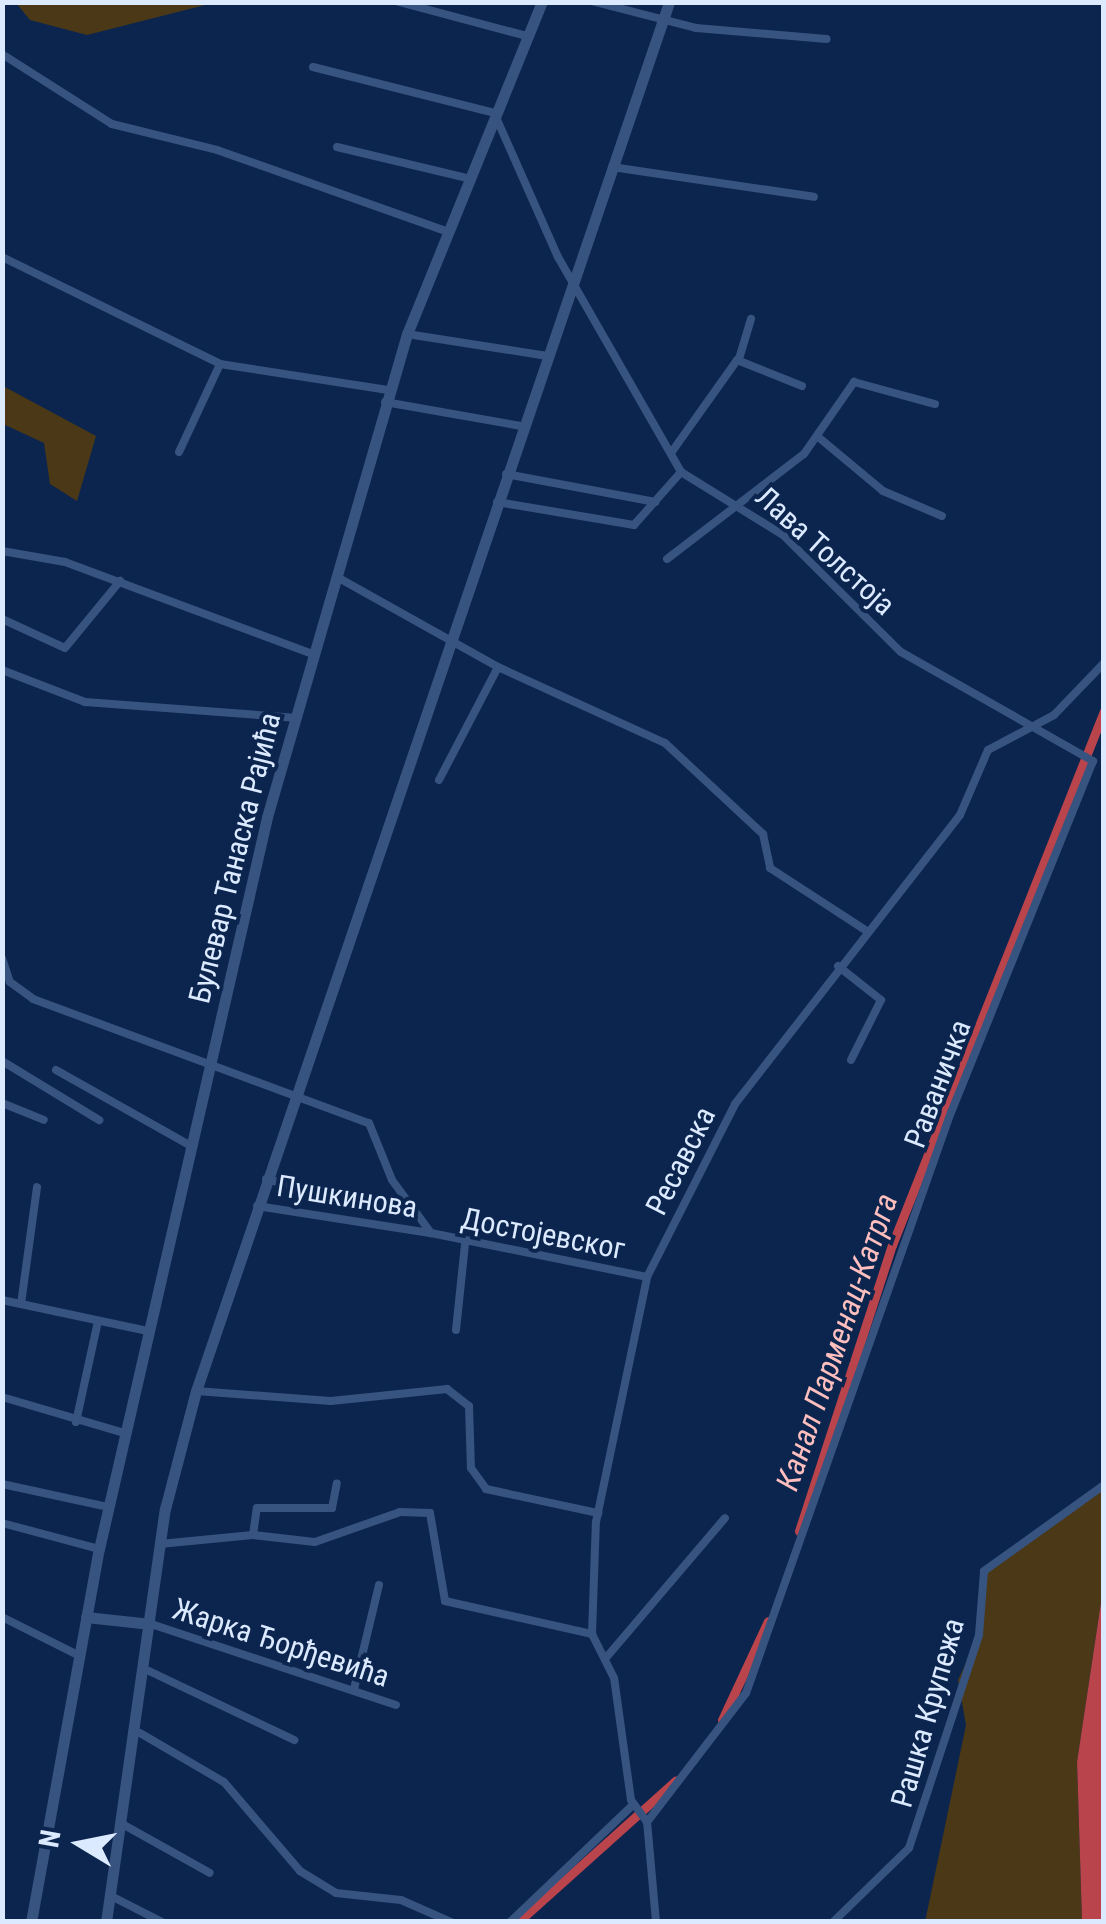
<!DOCTYPE html>
<meta charset="utf-8">
<style>
body{margin:0}
#map{position:relative;width:1106px;height:1924px;overflow:hidden;background:#0c254e;font-family:"Roboto Condensed",sans-serif}
div>[style]{position:absolute}
[style*='--x']{left:calc(var(--x)*1px);top:calc(var(--y)*1px);width:calc(var(--w)*1px);rotate:calc(var(--a)*1deg)}
.green>*{inset:0;background:#4a3817}
.water>*{inset:0;background:#b9444c}
.canal>*{height:9px;margin:-4.5px;padding:0 4.5px;transform-origin:4.5px;border-radius:4.5px;background:#b9444c}
.street>*{height:8px;margin:-4px;padding:0 4px;transform-origin:4px;border-radius:4px;background:#375380}
.secondary>*{height:11px;margin:-5.5px;padding:0 5.5px;transform-origin:5.5px;border-radius:5.5px;background:#375380}
span{translate:-50% -50%;white-space:nowrap;text-align:center;line-height:1.15;-webkit-text-stroke:8px #0c254e;paint-order:stroke}
.street-label{font-size:30px;color:#dceaff}
.water-label{font-size:32px;color:#febfbe;font-style:italic}
.frame{position:absolute;inset:0;border:5px solid #dceaff;pointer-events:none}
.north{position:absolute;left:30px;top:1794px;width:100px;height:100px;-webkit-text-stroke:8px #0c254e;paint-order:stroke;rotate:280deg;font-size:28px;font-weight:700;line-height:40px;text-align:center;color:#dceaff}
.north::after{content:'';display:block;margin:auto;width:35px;height:45px;background:#dceaff;clip-path:polygon(50% 0,100% 100%,50% 72%,0 100%)}
</style>
<div id="map">
<div class="green">
<i style="clip-path:polygon(16px 3px,327px 3px,213px 3px,87px 35px,30px 20px)"></i>
<i style="clip-path:polygon(3px 386px,96px 436px,77px 501px,50px 484px,44px 443px,3px 424px)"></i>
<i style="clip-path:polygon(1103px 1485px,1103px 1589px,1077px 1762px,1082px 1921px,925px 1922px,966px 1725px,958px 1680px,979px 1635px,984px 1571px)"></i>
</div>
<div class="water">
<i style="clip-path:polygon(1103px 1589px,1103px 1921px,1082px 1921px,1077px 1762px)"></i>
</div>
<div class="canal">
<i style="--x:799;--y:1531;--w:301;--a:-72"></i>
<i style="--x:892;--y:1245;--w:575;--a:-68.35"></i>
<i style="--x:722;--y:1720;--w:109;--a:-65.1"></i>
<i style="--x:518;--y:1922;--w:212;--a:-41.9"></i>
</div>
<div class="street">
<i style="--x:399;--y:2;--w:132;--a:14.9"></i>
<i style="--x:595;--y:2;--w:104;--a:14.4"></i>
<i style="--x:696;--y:28;--w:131;--a:4.8"></i>
<i style="--x:2;--y:54;--w:130;--a:32.5"></i>
<i style="--x:112;--y:124;--w:108;--a:13.9"></i>
<i style="--x:217;--y:150;--w:243;--a:19.5"></i>
<i style="--x:313;--y:67;--w:188;--a:14.2"></i>
<i style="--x:495;--y:115;--w:155;--a:66.1"></i>
<i style="--x:558;--y:257;--w:248;--a:60.2"></i>
<i style="--x:681;--y:472;--w:120;--a:31.7"></i>
<i style="--x:783;--y:535;--w:166;--a:44.8"></i>
<i style="--x:901;--y:652;--w:221;--a:29.6"></i>
<i style="--x:1093;--y:761;--w:379;--a:112"></i>
<i style="--x:951;--y:1112;--w:616;--a:109.43"></i>
<i style="--x:746;--y:1693;--w:163;--a:127.5"></i>
<i style="--x:337;--y:147;--w:134;--a:13.4"></i>
<i style="--x:612;--y:167;--w:204;--a:8.4"></i>
<i style="--x:2;--y:257;--w:243;--a:26.1"></i>
<i style="--x:220;--y:364;--w:170;--a:8.8"></i>
<i style="--x:407;--y:334;--w:142;--a:8.9"></i>
<i style="--x:739;--y:359;--w:42;--a:-73.3"></i>
<i style="--x:385;--y:402;--w:138;--a:10"></i>
<i style="--x:817;--y:436;--w:86;--a:39.8"></i>
<i style="--x:883;--y:491;--w:64;--a:23"></i>
<i style="--x:179;--y:452;--w:97;--a:-65"></i>
<i style="--x:671;--y:453;--w:114;--a:-54.6"></i>
<i style="--x:737;--y:360;--w:70;--a:21.8"></i>
<i style="--x:506;--y:474;--w:152;--a:10.6"></i>
<i style="--x:497;--y:502;--w:139;--a:9.5"></i>
<i style="--x:634;--y:525;--w:71;--a:-48.4"></i>
<i style="--x:2;--y:551;--w:64;--a:9.9"></i>
<i style="--x:65;--y:562;--w:267;--a:20.4"></i>
<i style="--x:667;--y:559;--w:173;--a:-37.5"></i>
<i style="--x:804;--y:454;--w:88;--a:-55.2"></i>
<i style="--x:854;--y:382;--w:84;--a:15.2"></i>
<i style="--x:337;--y:577;--w:184;--a:29.2"></i>
<i style="--x:498;--y:667;--w:183;--a:24.5"></i>
<i style="--x:665;--y:743;--w:134;--a:42.9"></i>
<i style="--x:763;--y:834;--w:35;--a:78"></i>
<i style="--x:770;--y:868;--w:113;--a:33.1"></i>
<i style="--x:2;--y:619;--w:69;--a:24.7"></i>
<i style="--x:65;--y:648;--w:87;--a:-50.6"></i>
<i style="--x:2;--y:670;--w:89;--a:21.1"></i>
<i style="--x:85;--y:702;--w:212;--a:4.3"></i>
<i style="--x:439;--y:780;--w:127;--a:-62.4"></i>
<i style="--x:2;--y:958;--w:25;--a:72"></i>
<i style="--x:10;--y:982;--w:29;--a:36"></i>
<i style="--x:33;--y:999;--w:358;--a:20.3"></i>
<i style="--x:369;--y:1123;--w:61;--a:68"></i>
<i style="--x:392;--y:1180;--w:66;--a:53.7"></i>
<i style="--x:431;--y:1233;--w:220;--a:11.5"></i>
<i style="--x:838;--y:966;--w:55;--a:38.3"></i>
<i style="--x:881;--y:1000;--w:67;--a:116.6"></i>
<i style="--x:2;--y:1061;--w:114;--a:31.3"></i>
<i style="--x:56;--y:1070;--w:155;--a:29.4"></i>
<i style="--x:2;--y:1103;--w:45;--a:22"></i>
<i style="--x:266;--y:1179;--w:121;--a:13.9"></i>
<i style="--x:257;--y:1206;--w:175;--a:8.9"></i>
<i style="--x:2;--y:1300;--w:149;--a:12"></i>
<i style="--x:21;--y:1304;--w:118;--a:-82.2"></i>
<i style="--x:456;--y:1330;--w:86;--a:-84"></i>
<i style="--x:196;--y:1391;--w:135;--a:4.2"></i>
<i style="--x:331;--y:1401;--w:117;--a:-5.9"></i>
<i style="--x:447;--y:1389;--w:28;--a:38"></i>
<i style="--x:469;--y:1406;--w:62;--a:88.2"></i>
<i style="--x:471;--y:1468;--w:26;--a:54"></i>
<i style="--x:486;--y:1489;--w:115;--a:12.1"></i>
<i style="--x:2;--y:1397;--w:127;--a:16.4"></i>
<i style="--x:76;--y:1422;--w:103;--a:-77.7"></i>
<i style="--x:2;--y:1484;--w:108;--a:12.2"></i>
<i style="--x:2;--y:1523;--w:100;--a:15"></i>
<i style="--x:253;--y:1535;--w:27;--a:-82"></i>
<i style="--x:257;--y:1508;--w:75;--a:0"></i>
<i style="--x:332;--y:1508;--w:25;--a:-79"></i>
<i style="--x:160;--y:1544;--w:93;--a:-5.5"></i>
<i style="--x:253;--y:1535;--w:62;--a:6.4"></i>
<i style="--x:315;--y:1542;--w:90;--a:-19.4"></i>
<i style="--x:400;--y:1512;--w:30;--a:2"></i>
<i style="--x:430;--y:1513;--w:89;--a:80.3"></i>
<i style="--x:445;--y:1601;--w:151;--a:12.7"></i>
<i style="--x:2;--y:1617;--w:85;--a:26.6"></i>
<i style="--x:151;--y:1624;--w:258;--a:18.3"></i>
<i style="--x:605;--y:1659;--w:185;--a:-49.6"></i>
<i style="--x:149;--y:1671;--w:161;--a:25.4"></i>
<i style="--x:354;--y:1689;--w:107;--a:-76.5"></i>
<i style="--x:140;--y:1733;--w:97;--a:30.3"></i>
<i style="--x:224;--y:1782;--w:117;--a:49.5"></i>
<i style="--x:300;--y:1871;--w:42;--a:31.4"></i>
<i style="--x:336;--y:1893;--w:65;--a:6.1"></i>
<i style="--x:401;--y:1900;--w:55;--a:23.7"></i>
<i style="--x:124;--y:1825;--w:98;--a:29.2"></i>
<i style="--x:111;--y:1896;--w:57;--a:27"></i>
<i style="--x:510;--y:1922;--w:170;--a:-43.6"></i>
<i style="--x:656;--y:1922;--w:100;--a:-95.1"></i>
<i style="--x:647;--y:1822;--w:27;--a:-126"></i>
<i style="--x:631;--y:1800;--w:123;--a:-97.9"></i>
<i style="--x:614;--y:1678;--w:49;--a:-116.6"></i>
<i style="--x:592;--y:1634;--w:112;--a:-88"></i>
<i style="--x:596;--y:1522;--w:250;--a:-78.2"></i>
<i style="--x:647;--y:1277;--w:194;--a:-63"></i>
<i style="--x:735;--y:1104;--w:366;--a:-52.1"></i>
<i style="--x:960;--y:815;--w:71;--a:-66.7"></i>
<i style="--x:988;--y:750;--w:75;--a:-27.9"></i>
<i style="--x:1054;--y:715;--w:72;--a:-46.1"></i>
<i style="--x:833;--y:1922;--w:106;--a:-44.2"></i>
<i style="--x:909;--y:1848;--w:224;--a:-71.8"></i>
<i style="--x:979;--y:1635;--w:64;--a:-85.5"></i>
<i style="--x:984;--y:1571;--w:148;--a:-35.6"></i>
</div>
<div class="secondary">
<i style="--x:86;--y:1617;--w:65;--a:6.1"></i>
<i style="--x:31;--y:1922;--w:379;--a:-79.7"></i>
<i style="--x:99;--y:1549;--w:751;--a:-77.07"></i>
<i style="--x:267;--y:817;--w:503;--a:-73.84"></i>
<i style="--x:407;--y:334;--w:358;--a:-67.9"></i>
<i style="--x:106;--y:1922;--w:417;--a:-81.9"></i>
<i style="--x:165;--y:1509;--w:122;--a:-75.3"></i>
<i style="--x:196;--y:1391;--w:1467;--a:-71.19"></i>
</div>
<div class="street-label">
<span style="left:825px;top:551px;rotate:42deg">Лава Толстоја</span>
<span style="left:235px;top:858px;rotate:-76deg">Булевар Танаска Рајића</span>
<span style="left:938px;top:1084px;rotate:-69deg">Раваничка</span>
<span style="left:681px;top:1161px;rotate:-63deg">Ресавска</span>
<span style="left:347px;top:1197px;rotate:9deg">Пушкинова</span>
<span style="left:543px;top:1234px;rotate:11deg">Достојевског</span>
<span style="left:281px;top:1643px;rotate:18deg">Жарка Ђорђевића</span>
<span style="left:928px;top:1713px;rotate:-74deg">Рашка Крупежа</span>
</div>
<div class="water-label">
<span style="left:837px;top:1342px;rotate:-71deg">Канал Парменац-Катрга</span>
</div>
<div class="frame"></div>
<div class="north">N</div>
</div>
